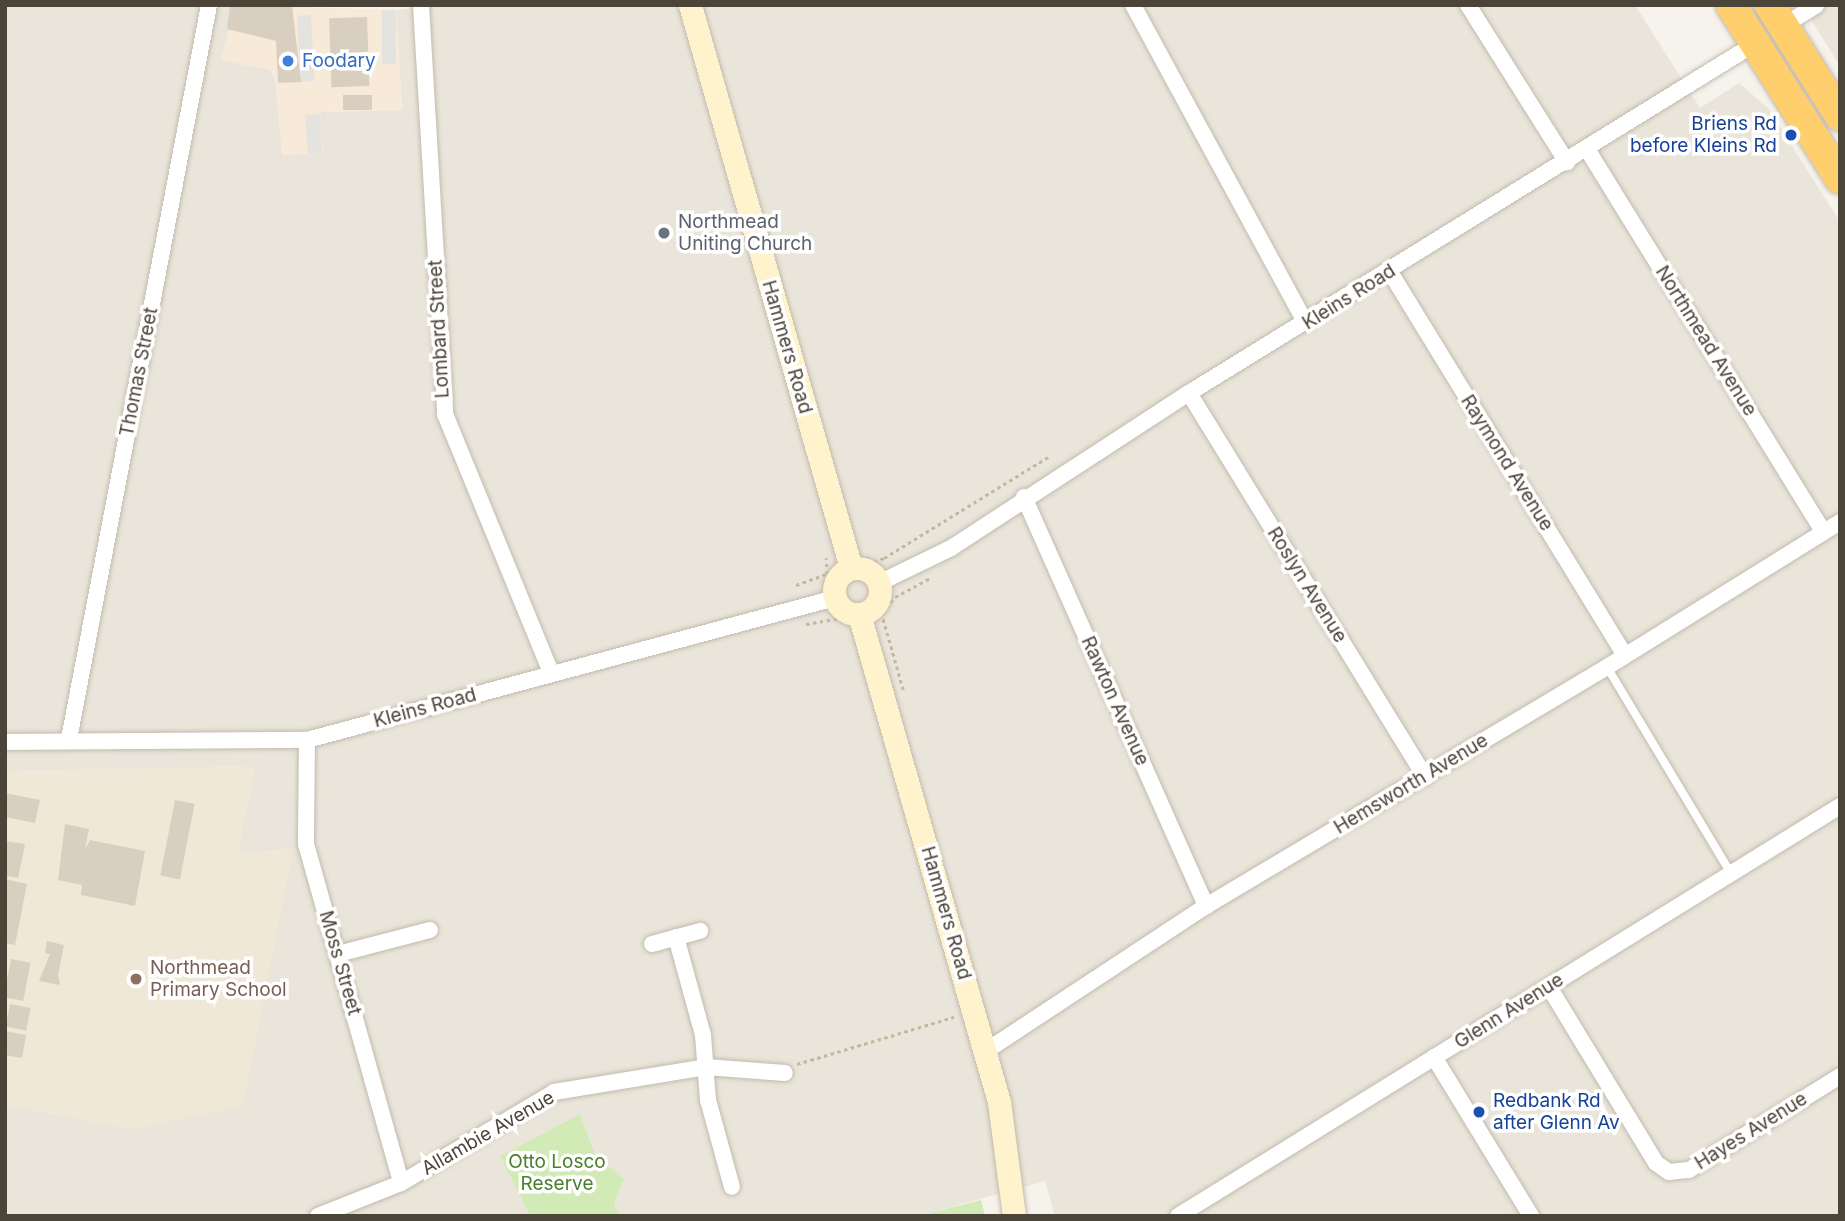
<!DOCTYPE html>
<style>
body{margin:0}
#map{position:relative;width:1845px;height:1221px;overflow:hidden;background:#f6f3ec;font-family:Inter,sans-serif}
div>[style]{position:absolute}
[style*='--x']{left:calc(var(--x)*1px);top:calc(var(--y)*1px);width:calc(var(--w)*1px);rotate:calc(var(--a)*1deg)}
.residential>*{inset:0;background:#eae5da}
.commercial>*{inset:0;background:#f7ead8}
.education>*{inset:0;background:#efe8d6}
.green>*{inset:0;background:#d2eab5}
.parking>*{inset:0;background:#e5e3e0;transform-origin:0 0}
.building>*{inset:0;background:#d8cfc1;transform-origin:0 0}
.path>*{height:2.5px;margin-top:-1.25px;transform-origin:0;background:repeating-linear-gradient(90deg,#c4b79f 0 3.5px,transparent 0 7px)}
.roads{filter:drop-shadow(0 0 2px #c2bbae) drop-shadow(0 0 2px #c2bbae)}
.lane>*{height:8px;margin:-4px;padding:0 4px;transform-origin:4px;border-radius:4px;background:#fff}
.street>*{height:16px;margin:-8px;padding:0 8px;transform-origin:8px;border-radius:8px;background:#fff}
.secondary>*{height:23px;margin:-11.5px;padding:0 11.5px;transform-origin:11.5px;border-radius:11.5px;background:#fff3cd}
.secondary>.ring{margin:-11.5px;padding:0;box-sizing:content-box;background:none;border:23px solid #fff3cd;border-radius:50%}
.highway>*{height:30px;margin:-15px;padding:0 15px;transform-origin:15px;border-radius:15px;background:#ffcf6e}
.dots>*{width:19px;height:19px;translate:-50% -50%;box-sizing:border-box;border:4px solid #fff;border-radius:50%}
span{translate:-50% -50%;white-space:nowrap;text-align:center;line-height:1.15;-webkit-text-stroke:7px #fff;paint-order:stroke}
.shop-label{font-size:19px;color:#366cbe}
.left{translate:0 -50%;text-align:left}
.transit-label{font-size:19px;color:#164399}
.right{translate:-100% -50%;text-align:right}
.worship-label{font-size:19px;color:#5b616d}
.street-label{font-size:19px;color:#4b4439}
.education-label{font-size:19px;color:#785e54}
.park-label{font-size:19px;color:#4a7f2a}
.frame{position:absolute;inset:0;border:7px solid #4b4439;pointer-events:none}
</style>
<div id="map">
<div class="residential">
<i style="clip-path:polygon(5px 5px,235px 5px,278px 83px,282px 155px,323px 153px,320px 112px,402px 110px,396px 10px,450px 5px,1635px 5px,1700px 108px,1739px 83px,1769px 109px,1840px 222px,1840px 1216px,1055px 1216px,1045px 1181px,919px 1216px,619px 1216px,580px 1114px,500px 1156px,530px 1216px,5px 1216px,5px 1104px,134px 1129px,292px 849px,237px 854px,255px 767px,5px 771px)"></i>
<i style="clip-path:polygon(1802px 5px,1840px 5px,1840px 67px,1840px 66px)"></i>
</div>
<div class="commercial">
<i style="clip-path:polygon(235px 5px,396px 10px,402px 110px,320px 112px,323px 153px,282px 155px,274px 71px,221px 60px)"></i>
</div>
<div class="education">
<i style="clip-path:polygon(255px 767px,237px 854px,293px 849px,243px 1106px,134px 1129px,5px 1104px,5px 771px)"></i>
</div>
<div class="green">
<i style="clip-path:polygon(580px 1114px,600px 1167px,605px 1164px,624px 1179px,614px 1203px,619px 1216px,530px 1216px,500px 1156px)"></i>
<i style="clip-path:polygon(981px 1200px,985px 1216px,919px 1216px)"></i>
</div>
<div class="parking">
<i style="left:382px;top:10px;width:14px;height:54px"></i>
<i style="left:311px;top:15px;width:66px;height:14px;rotate:87deg"></i>
<i style="left:320px;top:114px;width:39px;height:15px;rotate:86deg"></i>
</div>
<div class="building">
<i style="clip-path:polygon(230px 5px,292px 5px,301px 82px,278px 83px,276px 41px,227px 29px)"></i>
<i style="left:367px;top:17px;width:69px;height:38px;rotate:88deg"></i>
<i style="left:372px;top:95px;width:15px;height:29px;rotate:90deg"></i>
<i style="clip-path:polygon(5px 793px,40px 800px,35px 823px,5px 817px)"></i>
<i style="left:175px;top:800px;width:20px;height:77px;rotate:11deg"></i>
<i style="clip-path:polygon(65px 824px,89px 829px,85px 849px,90px 840px,145px 851px,135px 906px,81px 895px,82px 885px,58px 880px)"></i>
<i style="clip-path:polygon(5px 841px,25px 844px,18px 878px,5px 876px)"></i>
<i style="clip-path:polygon(5px 879px,27px 884px,15px 945px,5px 943px)"></i>
<i style="clip-path:polygon(47px 941px,64px 945px,58px 975px,60px 985px,39px 981px,50px 954px,45px 953px)"></i>
<i style="left:11px;top:959px;width:20px;height:39px;rotate:11deg"></i>
<i style="left:10px;top:1004px;width:21px;height:23px;rotate:11deg"></i>
<i style="clip-path:polygon(5px 1031px,26px 1035px,22px 1058px,5px 1055px)"></i>
</div>
<div class="path">
<i style="--x:867;--y:558;--w:8;--a:30"></i>
<i style="--x:874;--y:562;--w:11;--a:-22"></i>
<i style="--x:884;--y:558;--w:195;--a:-31.6"></i>
<i style="--x:796;--y:585;--w:33;--a:-20"></i>
<i style="--x:827;--y:574;--w:16;--a:-94"></i>
<i style="--x:806;--y:624;--w:35;--a:-10"></i>
<i style="--x:903;--y:690;--w:80;--a:-105.9"></i>
<i style="--x:881;--y:613;--w:21;--a:-49"></i>
<i style="--x:895;--y:597;--w:42;--a:-28.4"></i>
<i style="--x:797;--y:1064;--w:164;--a:-16.7"></i>
</div>
<div class="roads">
<div class="lane">
<i style="--x:1607;--y:667;--w:240;--a:59"></i>
</div>
<div class="street">
<i style="--x:421;--y:5;--w:410;--a:86.6"></i>
<i style="--x:445;--y:414;--w:280;--a:67.7"></i>
<i style="--x:1133;--y:5;--w:362;--a:61.5"></i>
<i style="--x:1468;--y:5;--w:186;--a:57.8"></i>
<i style="--x:1783;--y:26;--w:39;--a:-32"></i>
<i style="--x:1587;--y:149;--w:450;--a:58.3"></i>
<i style="--x:1390;--y:272;--w:449;--a:58.5"></i>
<i style="--x:1189;--y:393;--w:451;--a:58.4"></i>
<i style="--x:1024;--y:497;--w:448;--a:66"></i>
<i style="--x:879;--y:583;--w:80;--a:-25.9"></i>
<i style="--x:951;--y:548;--w:284;--a:-33.1"></i>
<i style="--x:1189;--y:393;--w:666;--a:-31.69"></i>
<i style="--x:69;--y:739;--w:747;--a:-79.2"></i>
<i style="--x:307;--y:740;--w:104;--a:90.6"></i>
<i style="--x:306;--y:844;--w:352;--a:74.3"></i>
<i style="--x:5;--y:742;--w:302;--a:-0.4"></i>
<i style="--x:307;--y:740;--w:547;--a:-15.05"></i>
<i style="--x:676;--y:937;--w:102;--a:74.6"></i>
<i style="--x:703;--y:1035;--w:65;--a:85.6"></i>
<i style="--x:708;--y:1100;--w:90;--a:74.6"></i>
<i style="--x:652;--y:944;--w:50;--a:-15.2"></i>
<i style="--x:338;--y:954;--w:95;--a:-14.6"></i>
<i style="--x:1549;--y:987;--w:206;--a:58.7"></i>
<i style="--x:1656;--y:1163;--w:16;--a:35"></i>
<i style="--x:1669;--y:1172;--w:20;--a:-6"></i>
<i style="--x:1689;--y:1170;--w:178;--a:-31.9"></i>
<i style="--x:986;--y:1051;--w:263;--a:-33.4"></i>
<i style="--x:1206;--y:906;--w:467;--a:-30.8"></i>
<i style="--x:1607;--y:667;--w:274;--a:-31.9"></i>
<i style="--x:1434;--y:1057;--w:186;--a:58.6"></i>
<i style="--x:318;--y:1216;--w:89;--a:-21.7"></i>
<i style="--x:401;--y:1183;--w:178;--a:-30.7"></i>
<i style="--x:554;--y:1092;--w:154;--a:-9.3"></i>
<i style="--x:706;--y:1067;--w:79;--a:4.3"></i>
<i style="--x:1178;--y:1216;--w:779;--a:-31.77"></i>
</div>
<div class="secondary">
<i style="--x:690;--y:5;--w:586;--a:74.04"></i>
<i class="ring" style="left:834px;top:568px;width:23px;height:23px"></i>
<i style="--x:859;--y:614;--w:508;--a:73.99"></i>
<i style="--x:999;--y:1102;--w:115;--a:82.5"></i>
</div>
<div class="highway">
<i style="--x:1731;--y:5;--w:205;--a:57.9"></i>
<i style="--x:1770;--y:5;--w:131;--a:57.8"></i>
</div>
</div>
<div class="dots">
<i style="left:288px;top:61px;background:#3f7fe0"></i>
<i style="left:1791px;top:135px;background:#1a4fb4"></i>
<i style="left:664px;top:233px;background:#6b7280"></i>
<i style="left:136px;top:979px;background:#8d6e63"></i>
<i style="left:1479px;top:1112px;background:#1a4fb4"></i>
</div>
<div class="shop-label">
<span class="left" style="left:302px;top:61px">Foodary</span>
</div>
<div class="transit-label">
<span class="right" style="left:1777px;top:135px">Briens Rd<br>before Kleins Rd</span>
<span class="left" style="left:1493px;top:1112px">Redbank Rd<br>after Glenn Av</span>
</div>
<div class="worship-label">
<span class="left" style="left:678px;top:233px">Northmead<br>Uniting Church</span>
</div>
<div class="street-label">
<span style="left:1349px;top:297px;rotate:-32deg">Kleins Road</span>
<span style="left:439px;top:329px;rotate:-93deg">Lombard Street</span>
<span style="left:1706px;top:341px;rotate:58deg">Northmead Avenue</span>
<span style="left:787px;top:347px;rotate:74deg">Hammers Road</span>
<span style="left:139px;top:372px;rotate:-79deg">Thomas Street</span>
<span style="left:1507px;top:463px;rotate:58deg">Raymond Avenue</span>
<span style="left:1307px;top:585px;rotate:58deg">Roslyn Avenue</span>
<span style="left:1115px;top:701px;rotate:66deg">Rawton Avenue</span>
<span style="left:425px;top:708px;rotate:-15deg">Kleins Road</span>
<span style="left:1411px;top:784px;rotate:-31deg">Hemsworth Avenue</span>
<span style="left:946px;top:913px;rotate:74deg">Hammers Road</span>
<span style="left:340px;top:963px;rotate:74deg">Moss Street</span>
<span style="left:1509px;top:1011px;rotate:-32deg">Glenn Avenue</span>
<span style="left:1751px;top:1131px;rotate:-32deg">Hayes Avenue</span>
<span style="left:488px;top:1133px;rotate:-30deg">Allambie Avenue</span>
</div>
<div class="education-label">
<span class="left" style="left:150px;top:979px">Northmead<br>Primary School</span>
</div>
<div class="park-label">
<span style="left:557px;top:1173px">Otto Losco<br>Reserve</span>
</div>
<div class="frame"></div>
</div>
